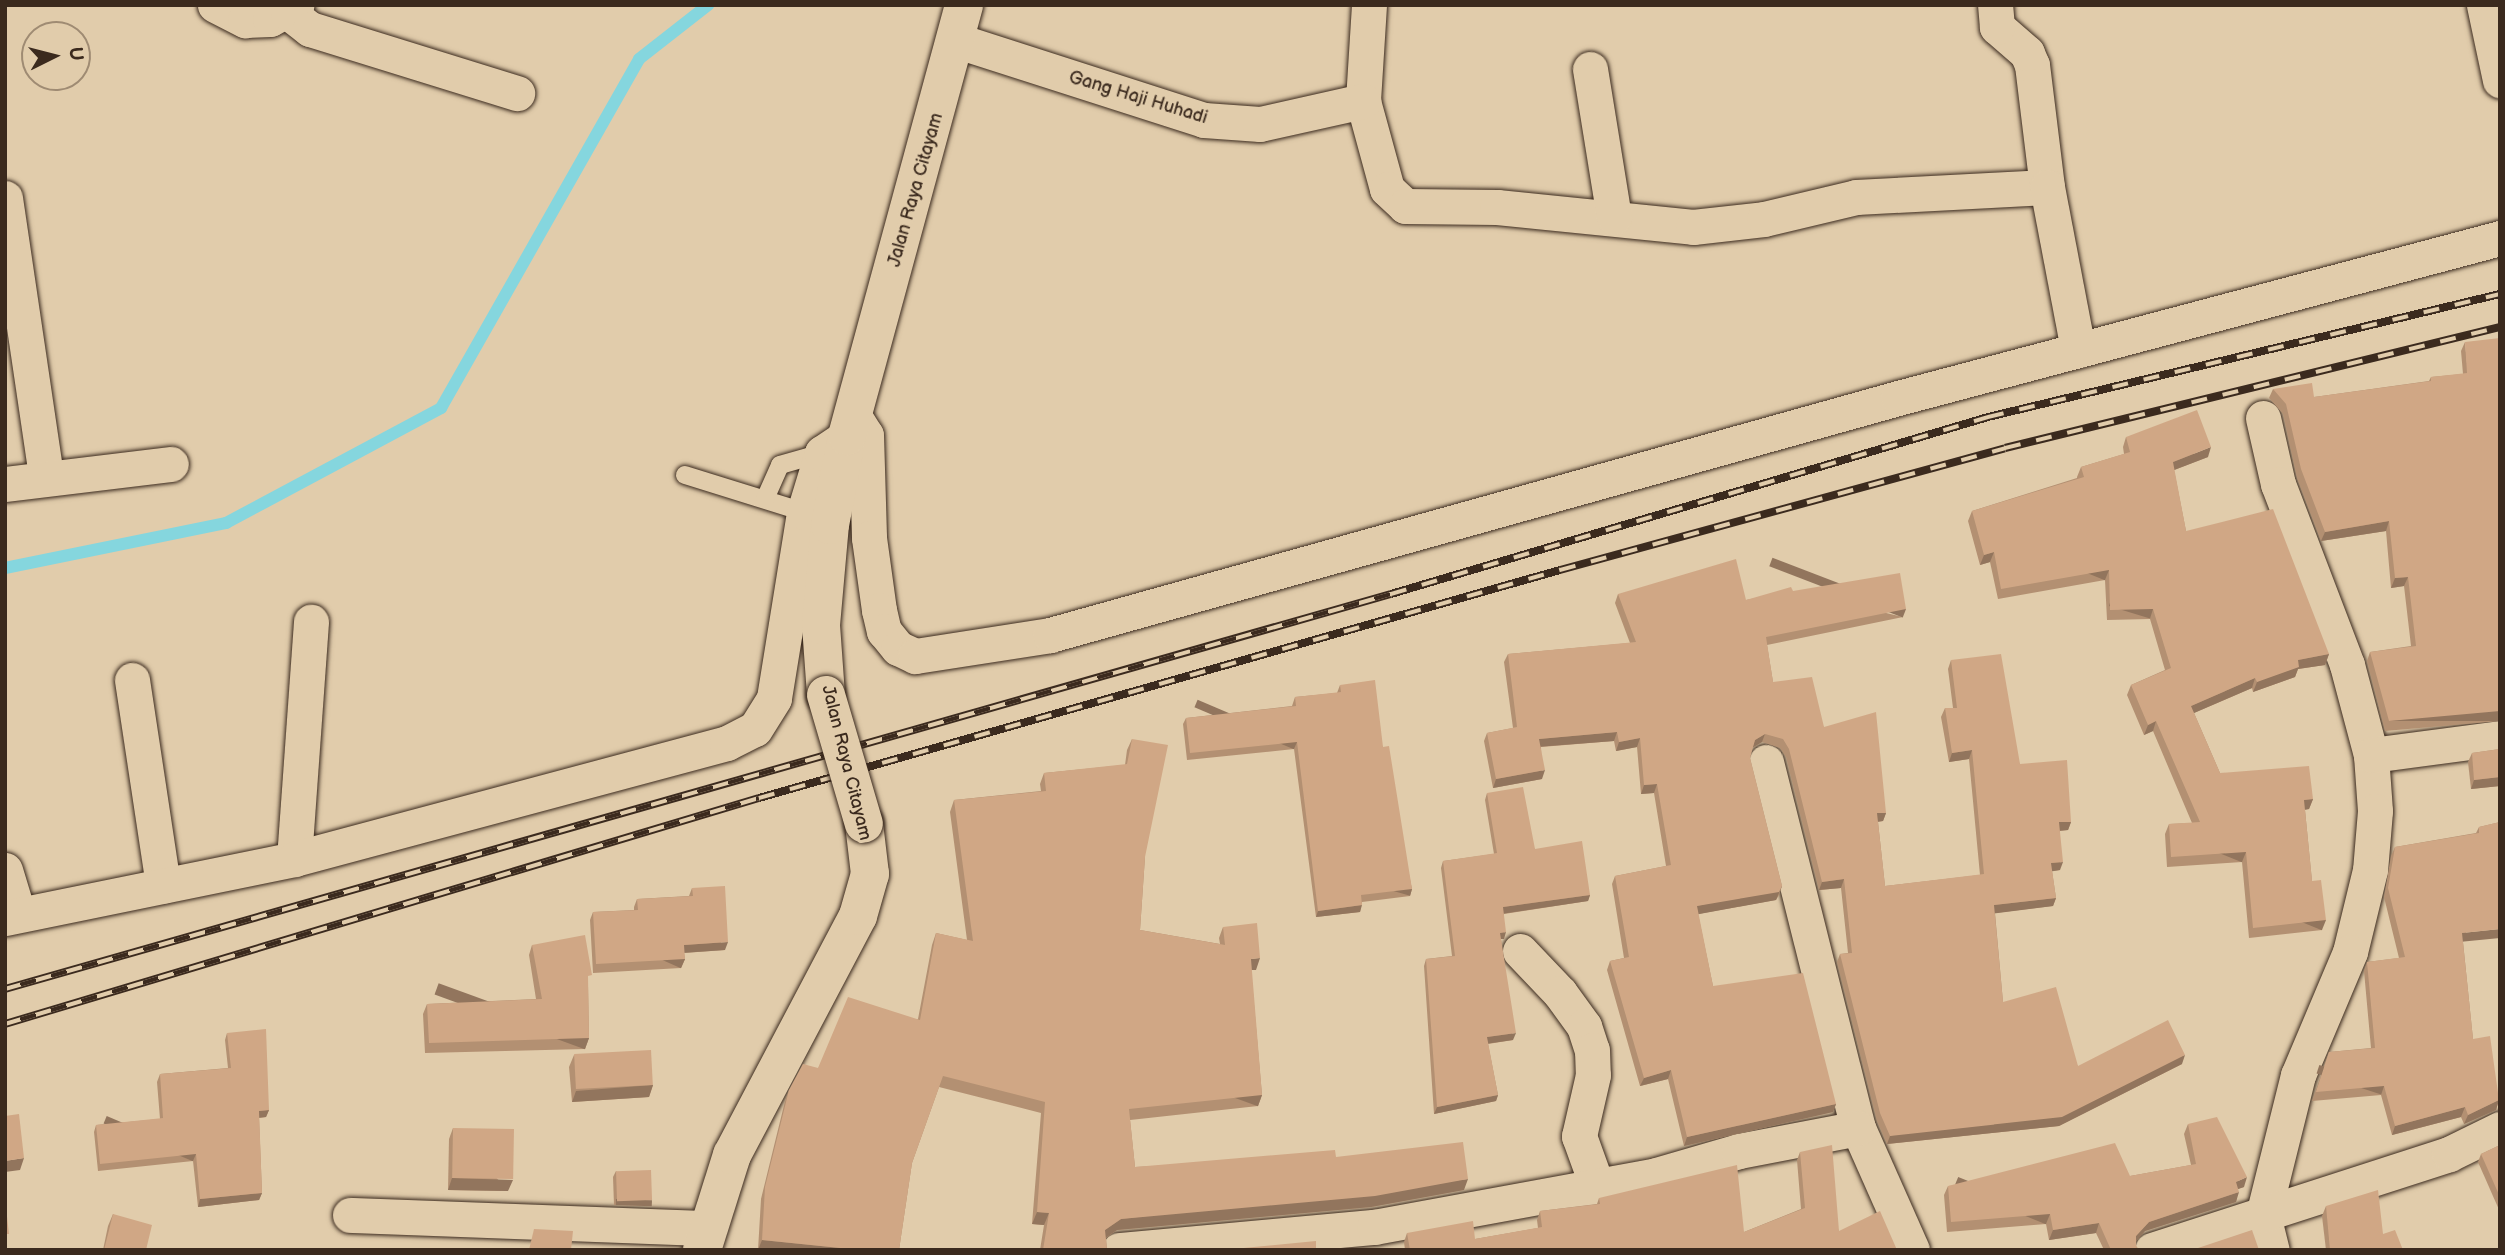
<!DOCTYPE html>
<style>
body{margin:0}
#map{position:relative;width:2505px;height:1255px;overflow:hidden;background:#e1ccab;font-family:"Balsamiq Sans",sans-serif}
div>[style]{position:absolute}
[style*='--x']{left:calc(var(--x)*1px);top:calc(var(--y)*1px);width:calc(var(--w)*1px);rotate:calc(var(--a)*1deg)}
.stream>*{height:12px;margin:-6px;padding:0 6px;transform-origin:6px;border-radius:6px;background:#85d6de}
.roads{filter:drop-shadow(0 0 2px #3b2a1e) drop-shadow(0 0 2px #3b2a1e)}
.lane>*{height:18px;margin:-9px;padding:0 9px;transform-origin:9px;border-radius:9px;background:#e1ccab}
.street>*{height:35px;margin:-17.5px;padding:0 17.5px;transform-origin:17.5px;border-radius:17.5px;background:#e1ccab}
.primary>*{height:38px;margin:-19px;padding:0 19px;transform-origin:19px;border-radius:19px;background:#e1ccab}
.rail>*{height:8px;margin-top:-4px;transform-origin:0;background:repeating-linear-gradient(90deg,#e1ccab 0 16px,#3b2a1e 0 32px);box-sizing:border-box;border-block:2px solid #3b2a1e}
.bridges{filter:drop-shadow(0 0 2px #3b2a1e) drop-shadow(0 0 2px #3b2a1e)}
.primary-bridge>*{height:38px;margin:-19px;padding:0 19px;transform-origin:19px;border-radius:19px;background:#e1ccab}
.wall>*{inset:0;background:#b39072}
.shaded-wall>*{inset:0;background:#92755d;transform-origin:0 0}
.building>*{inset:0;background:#d0a785;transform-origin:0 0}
span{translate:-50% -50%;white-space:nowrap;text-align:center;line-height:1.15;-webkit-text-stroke:6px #e1ccab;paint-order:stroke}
.street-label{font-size:18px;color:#3b2a1e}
.frame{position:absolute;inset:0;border:7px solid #3b2a1e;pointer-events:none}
.north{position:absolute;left:21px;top:21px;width:70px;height:70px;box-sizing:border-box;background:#e1ccab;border:2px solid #9f8b73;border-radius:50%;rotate:84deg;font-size:19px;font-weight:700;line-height:28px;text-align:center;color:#3b2a1e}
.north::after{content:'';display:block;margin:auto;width:24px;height:32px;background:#3b2a1e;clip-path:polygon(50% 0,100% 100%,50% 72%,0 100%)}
</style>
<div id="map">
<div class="stream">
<i style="--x:5;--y:568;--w:226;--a:-11.5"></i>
<i style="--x:226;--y:523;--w:244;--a:-28.1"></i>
<i style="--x:441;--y:408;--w:401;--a:-60.4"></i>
<i style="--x:639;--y:59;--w:88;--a:-38"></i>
</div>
<div class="roads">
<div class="lane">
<i style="--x:685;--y:475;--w:125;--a:17.3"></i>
<i style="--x:765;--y:499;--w:37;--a:-66"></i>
<i style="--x:780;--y:465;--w:44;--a:-15.9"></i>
</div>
<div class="street">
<i style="--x:215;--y:5;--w:34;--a:27"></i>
<i style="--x:245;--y:20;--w:25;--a:-2"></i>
<i style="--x:270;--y:19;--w:30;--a:-28"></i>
<i style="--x:1369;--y:5;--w:96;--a:93.6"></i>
<i style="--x:1363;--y:101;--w:91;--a:74.7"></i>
<i style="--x:1387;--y:189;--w:25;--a:43"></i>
<i style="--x:1405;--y:206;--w:92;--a:0.6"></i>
<i style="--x:1497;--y:207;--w:197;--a:5.8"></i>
<i style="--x:1693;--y:227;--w:71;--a:-6.4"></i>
<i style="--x:1764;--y:219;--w:95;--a:-13.4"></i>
<i style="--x:1856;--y:197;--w:191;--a:-3"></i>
<i style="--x:2047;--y:187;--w:123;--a:-97"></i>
<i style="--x:2032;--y:65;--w:13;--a:-113"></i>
<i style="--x:2027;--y:53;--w:40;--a:-139"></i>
<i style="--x:1997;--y:27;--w:22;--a:-95"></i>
<i style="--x:2484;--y:5;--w:77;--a:78"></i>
<i style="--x:288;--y:12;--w:28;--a:38"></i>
<i style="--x:310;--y:29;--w:217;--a:17.2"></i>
<i style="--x:958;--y:41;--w:258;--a:17.8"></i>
<i style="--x:1204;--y:120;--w:56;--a:4.1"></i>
<i style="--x:1260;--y:124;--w:106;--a:-12.6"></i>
<i style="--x:1590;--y:69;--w:150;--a:80.8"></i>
<i style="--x:2047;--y:187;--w:166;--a:79.2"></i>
<i style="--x:5;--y:198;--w:282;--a:81.6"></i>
<i style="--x:852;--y:413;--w:26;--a:58"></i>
<i style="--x:866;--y:435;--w:103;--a:88.3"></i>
<i style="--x:869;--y:538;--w:73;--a:82.1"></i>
<i style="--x:879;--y:610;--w:22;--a:77"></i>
<i style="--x:884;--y:631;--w:22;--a:51"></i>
<i style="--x:898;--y:648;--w:19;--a:25"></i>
<i style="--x:915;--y:656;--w:137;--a:-8.8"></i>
<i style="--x:1050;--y:635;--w:880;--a:-15.61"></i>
<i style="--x:1898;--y:398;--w:623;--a:-14.88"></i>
<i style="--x:2263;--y:418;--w:68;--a:77.2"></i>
<i style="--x:2278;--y:484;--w:194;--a:69.1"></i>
<i style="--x:2347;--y:665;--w:93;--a:75.1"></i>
<i style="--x:2371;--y:755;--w:56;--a:85.9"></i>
<i style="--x:2375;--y:811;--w:59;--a:94.8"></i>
<i style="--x:2370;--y:870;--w:84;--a:103.7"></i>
<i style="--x:2350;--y:952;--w:134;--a:112.9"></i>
<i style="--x:2298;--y:1075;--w:144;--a:104"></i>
<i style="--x:2263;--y:1215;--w:36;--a:76"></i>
<i style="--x:5;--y:484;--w:167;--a:-6.9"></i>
<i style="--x:132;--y:680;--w:208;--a:81.4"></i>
<i style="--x:2371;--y:755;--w:130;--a:-7.5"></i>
<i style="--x:1766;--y:762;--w:377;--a:75.9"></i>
<i style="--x:1858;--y:1128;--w:133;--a:66.1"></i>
<i style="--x:294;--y:859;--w:238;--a:-85.9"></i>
<i style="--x:5;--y:870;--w:45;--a:73.2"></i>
<i style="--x:5;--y:918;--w:295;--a:-11.5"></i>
<i style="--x:294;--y:859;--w:448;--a:-15"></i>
<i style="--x:727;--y:743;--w:31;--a:-27"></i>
<i style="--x:755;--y:729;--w:36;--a:-58"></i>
<i style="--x:774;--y:698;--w:188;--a:-80.8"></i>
<i style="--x:804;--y:512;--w:62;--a:-73"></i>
<i style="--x:822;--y:453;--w:30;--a:-34"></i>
<i style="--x:1520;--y:951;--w:58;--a:46.4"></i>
<i style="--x:1560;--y:993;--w:41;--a:54"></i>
<i style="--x:1584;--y:1026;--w:25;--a:72"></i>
<i style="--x:1592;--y:1050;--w:25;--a:88"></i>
<i style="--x:1593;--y:1075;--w:63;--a:102.9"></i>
<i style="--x:1579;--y:1136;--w:53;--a:70.2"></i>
<i style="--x:350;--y:1215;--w:356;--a:2.1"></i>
<i style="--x:1119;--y:1250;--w:256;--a:-5.2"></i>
<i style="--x:1374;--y:1227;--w:287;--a:-10.4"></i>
<i style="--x:1656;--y:1175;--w:86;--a:-16.1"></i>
<i style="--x:1739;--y:1151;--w:121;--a:-10.9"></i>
<i style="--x:2152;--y:1250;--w:312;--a:-17.9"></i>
<i style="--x:2449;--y:1154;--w:57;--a:-26.1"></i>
</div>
<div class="primary">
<i style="--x:826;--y:695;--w:70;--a:-94.1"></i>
<i style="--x:821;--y:625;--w:100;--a:-84.9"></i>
<i style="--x:830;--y:525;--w:91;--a:-79.2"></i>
<i style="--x:847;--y:436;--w:447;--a:-74.8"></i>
<i style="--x:702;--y:1250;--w:100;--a:-72.5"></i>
<i style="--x:732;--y:1155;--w:270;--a:-62.2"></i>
<i style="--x:858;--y:916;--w:44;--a:-74.1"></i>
<i style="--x:870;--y:874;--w:50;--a:-96.8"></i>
</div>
</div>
<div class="rail">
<i style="--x:5;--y:989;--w:1441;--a:-15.91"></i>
<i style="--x:1391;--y:594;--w:623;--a:-16.51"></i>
<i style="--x:1988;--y:417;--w:527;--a:-13.51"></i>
<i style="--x:5;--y:1024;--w:787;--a:-16.69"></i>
<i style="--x:759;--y:798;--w:833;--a:-15.89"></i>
<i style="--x:1560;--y:570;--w:461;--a:-15.3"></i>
<i style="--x:2005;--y:448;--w:510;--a:-13.74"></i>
</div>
<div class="bridges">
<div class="primary-bridge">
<i style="--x:826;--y:695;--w:134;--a:73.6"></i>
</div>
</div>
<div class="wall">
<i style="clip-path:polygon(2465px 342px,2500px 721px,2385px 731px,2367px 661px,2370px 652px,2411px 646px,2404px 586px,2391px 588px,2386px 531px,2321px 541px,2297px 478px,2283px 414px,2269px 398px,2273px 389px,2314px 397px,2429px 381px,2431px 377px,2463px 374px,2461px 351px)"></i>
<i style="clip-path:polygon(2126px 437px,2208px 457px,2174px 470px,2186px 531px,2329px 654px,2325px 665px,2298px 669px,2295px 677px,2253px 692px,2252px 688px,2194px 713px,2220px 773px,2313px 799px,2309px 809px,2305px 810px,2312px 881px,2322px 930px,2249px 938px,2242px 862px,2167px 867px,2165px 834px,2169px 824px,2192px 823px,2153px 731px,2144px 735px,2127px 695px,2131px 685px,2165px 670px,2150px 619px,2107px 620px,2105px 580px,1998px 599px,1990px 562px,1980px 565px,1968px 521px,1972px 511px,2077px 478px,2077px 477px,2081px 467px,2124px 454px,2123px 447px)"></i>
<i style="clip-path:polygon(1793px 591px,1903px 617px,1767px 645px,1773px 682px,1824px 727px,1886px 813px,1883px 821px,1878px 822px,1885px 886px,1980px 875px,1969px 759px,1949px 762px,1941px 717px,1945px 708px,1953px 708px,1948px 669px,1951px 660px,2020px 764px,2071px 822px,2068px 830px,2060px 831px,2060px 870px,2052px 871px,2056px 898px,2053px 906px,1995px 913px,2003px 1002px,2078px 1066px,2182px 1064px,2059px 1126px,1887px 1144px,1877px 1121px,1837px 962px,1840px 954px,1848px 953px,1841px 888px,1819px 890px,1786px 757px,1780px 748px,1762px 742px,1752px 748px,1750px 758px,1782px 886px,1779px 895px,1776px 900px,1698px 914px,1713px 986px,1836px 1104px,1833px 1112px,1684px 1146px,1668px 1079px,1640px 1086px,1607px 970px,1610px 961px,1624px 958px,1612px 884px,1615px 876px,1666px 866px,1654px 793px,1641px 794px,1637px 747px,1616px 751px,1614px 741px,1541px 747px,1542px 779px,1493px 788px,1484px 741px,1487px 733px,1513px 728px,1504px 662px,1508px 654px,1630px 643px,1615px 603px,1618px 594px,1746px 600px)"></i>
<i style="clip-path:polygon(1340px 685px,1383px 747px,1412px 889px,1410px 896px,1362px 902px,1360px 912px,1316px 917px,1294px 749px,1187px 760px,1183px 724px,1186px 718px,1292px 706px,1295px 697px,1337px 693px)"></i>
<i style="clip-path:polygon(1132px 739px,1145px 857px,1140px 930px,1220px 944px,1219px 938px,1223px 927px,1256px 970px,1251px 970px,1262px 1095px,1258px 1106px,1130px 1120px,1135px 1167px,1336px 1157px,1464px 1190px,1371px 1207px,1117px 1230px,1106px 1238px,1107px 1250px,1040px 1250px,1044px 1225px,1032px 1224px,1041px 1113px,939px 1087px,912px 1163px,899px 1250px,758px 1250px,761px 1199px,785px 1101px,789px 1090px,818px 1068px,918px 1019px,932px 945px,936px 933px,967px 940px,950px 812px,954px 800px,1041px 791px,1040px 784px,1044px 773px,1125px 765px,1127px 750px)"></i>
<i style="clip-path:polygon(2500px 749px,2500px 786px,2471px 789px,2468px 762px,2472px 753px)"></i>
<i style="clip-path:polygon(1487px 793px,1535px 849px,1590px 895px,1588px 901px,1504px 914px,1504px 939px,1501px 939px,1513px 1040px,1488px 1044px,1498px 1095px,1496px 1101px,1434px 1114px,1424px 966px,1426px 959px,1452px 956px,1441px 868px,1443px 861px,1494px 854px,1485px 800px)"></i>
<i style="clip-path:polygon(2500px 822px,2463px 942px,2473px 1039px,2499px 1100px,2496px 1110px,2464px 1124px,2461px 1117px,2392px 1135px,2381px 1095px,2312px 1101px,2329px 1052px,2371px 1048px,2364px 971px,2367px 962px,2399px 958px,2384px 897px,2391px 856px,2395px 847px,2476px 833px,2479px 827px)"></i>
<i style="clip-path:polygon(692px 888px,725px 950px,684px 953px,685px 959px,681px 968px,593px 973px,590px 920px,593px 912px,634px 910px,634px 907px,637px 899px,689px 896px)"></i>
<i style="clip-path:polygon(532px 945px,588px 985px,589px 1038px,585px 1049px,425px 1053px,423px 1014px,427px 1004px,536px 999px,529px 955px)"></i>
<i style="clip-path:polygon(227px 1033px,269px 1110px,266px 1117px,259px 1118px,262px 1193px,259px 1200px,198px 1207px,193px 1161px,98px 1171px,94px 1132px,96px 1125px,160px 1119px,157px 1082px,160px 1074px,228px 1068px,225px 1040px)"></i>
<i style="clip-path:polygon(574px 1055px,653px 1085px,649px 1097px,572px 1102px,569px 1067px)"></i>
<i style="clip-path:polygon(2188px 1124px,2244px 1187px,2238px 1189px,2236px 1202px,2145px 1231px,2136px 1241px,2136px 1246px,2139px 1250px,2104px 1250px,2096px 1233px,2049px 1240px,2046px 1224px,1947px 1232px,1944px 1195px,1948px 1186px,2130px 1176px,2191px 1165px,2184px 1134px)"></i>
<i style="clip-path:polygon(453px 1128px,508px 1191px,448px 1190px,449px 1139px)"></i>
<i style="clip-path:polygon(2500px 1145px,2500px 1212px,2478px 1162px,2481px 1154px)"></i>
<i style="clip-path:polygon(1800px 1152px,1839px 1231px,1897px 1250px,1405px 1250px,1404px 1242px,1407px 1233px,1475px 1239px,1538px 1228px,1537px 1220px,1540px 1211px,1597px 1204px,1599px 1198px,1744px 1232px,1801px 1209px,1797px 1160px)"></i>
<i style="clip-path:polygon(616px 1171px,649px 1206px,614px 1205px,613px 1177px)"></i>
<i style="clip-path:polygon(2326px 1206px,2383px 1234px,2403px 1250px,2326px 1250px,2322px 1216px)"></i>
<i style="clip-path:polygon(113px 1214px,146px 1250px,103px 1250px,108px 1226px)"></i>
</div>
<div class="shaded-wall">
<i style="clip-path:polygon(2211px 447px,2208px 457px,2169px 472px,2173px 462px)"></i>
<i style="clip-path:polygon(2389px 521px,2386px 531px,2321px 541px,2325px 532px)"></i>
<i style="clip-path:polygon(1994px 552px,1990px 562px,1980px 565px,1984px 555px)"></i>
<i style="left:2109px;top:570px;width:11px;height:110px;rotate:112deg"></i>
<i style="clip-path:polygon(2408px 577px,2404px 586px,2391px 588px,2395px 578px)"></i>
<i style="left:1906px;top:609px;width:9px;height:143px;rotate:111deg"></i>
<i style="left:2153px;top:609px;width:10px;height:43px;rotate:107deg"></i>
<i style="clip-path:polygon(2329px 654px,2325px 665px,2298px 669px,2295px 677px,2253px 692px,2257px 682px,2298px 660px)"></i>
<i style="clip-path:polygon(2255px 678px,2252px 688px,2187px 716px,2191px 706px)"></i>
<i style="left:2500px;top:711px;width:10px;height:111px;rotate:90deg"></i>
<i style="clip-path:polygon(2156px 721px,2153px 731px,2144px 735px,2148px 725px)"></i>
<i style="clip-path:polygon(1617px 732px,1614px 741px,1536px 747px,1539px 739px)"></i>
<i style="clip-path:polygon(1765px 734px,1762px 742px,1752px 748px,1755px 740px)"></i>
<i style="clip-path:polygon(1640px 738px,1637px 747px,1616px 751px,1619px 742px)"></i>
<i style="left:1297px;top:742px;width:8px;height:108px;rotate:113deg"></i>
<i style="clip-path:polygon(1972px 750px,1969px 759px,1949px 762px,1952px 753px)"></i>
<i style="clip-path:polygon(1545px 770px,1542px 779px,1493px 788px,1496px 779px)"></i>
<i style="clip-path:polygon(2500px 777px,2500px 786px,2471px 789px,2474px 780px)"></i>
<i style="clip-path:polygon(1657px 784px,1654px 793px,1641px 794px,1644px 785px)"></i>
<i style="clip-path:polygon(2313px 799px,2309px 809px,2300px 810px,2304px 800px)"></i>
<i style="clip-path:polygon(1877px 813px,1886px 813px,1883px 821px,1874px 822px)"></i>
<i style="clip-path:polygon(2059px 822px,2071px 822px,2068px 830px,2056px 831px)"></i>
<i style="left:2246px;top:852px;width:11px;height:75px;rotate:112deg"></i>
<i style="clip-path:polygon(2063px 862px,2060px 870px,2048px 872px,2051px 863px)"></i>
<i style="clip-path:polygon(1844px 879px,1841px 888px,1819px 890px,1822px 882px)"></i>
<i style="clip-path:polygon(1782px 886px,1776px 900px,1694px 915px,1697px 906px)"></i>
<i style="left:1412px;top:889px;width:7px;height:51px;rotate:106deg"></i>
<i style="clip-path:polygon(1590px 895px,1588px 901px,1501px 914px,1503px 907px)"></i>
<i style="clip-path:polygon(2056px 898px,2053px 906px,1991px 914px,1994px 905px)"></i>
<i style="clip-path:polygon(1362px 905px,1360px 912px,1316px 917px,1318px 911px)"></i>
<i style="left:2326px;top:920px;width:11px;height:73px;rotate:112deg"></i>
<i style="clip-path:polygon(2500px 929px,2500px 938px,2459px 942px,2462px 933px)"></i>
<i style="clip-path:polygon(1506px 932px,1504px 939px,1498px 939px,1500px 933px)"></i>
<i style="clip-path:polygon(728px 942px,725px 950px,681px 953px,684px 945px)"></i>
<i style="clip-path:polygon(1260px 958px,1256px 970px,1246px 970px,1251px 959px)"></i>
<i style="left:685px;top:959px;width:10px;height:89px;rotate:114deg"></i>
<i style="clip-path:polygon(1516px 1033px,1513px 1040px,1485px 1044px,1487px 1037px)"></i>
<i style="left:589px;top:1038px;width:12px;height:160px;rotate:110deg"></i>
<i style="clip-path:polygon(2185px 1055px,2182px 1064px,2059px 1126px,1887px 1144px,1890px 1136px)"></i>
<i style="clip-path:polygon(1671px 1070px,1668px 1079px,1640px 1086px,1644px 1078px)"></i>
<i style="clip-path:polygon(653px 1085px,649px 1097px,572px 1102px,576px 1091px)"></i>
<i style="left:2384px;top:1086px;width:9px;height:68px;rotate:108deg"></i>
<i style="left:1262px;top:1095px;width:12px;height:134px;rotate:110deg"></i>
<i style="clip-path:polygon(1498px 1095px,1496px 1101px,1434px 1114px,1437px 1107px)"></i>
<i style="clip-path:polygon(2499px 1100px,2496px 1110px,2464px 1124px,2468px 1115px)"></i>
<i style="clip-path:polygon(1836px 1104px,1833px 1112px,1684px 1146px,1687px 1137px)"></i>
<i style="clip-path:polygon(2465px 1107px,2461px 1117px,2392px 1135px,2395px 1126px)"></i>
<i style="clip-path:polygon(269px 1110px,266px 1117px,256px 1118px,259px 1111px)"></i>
<i style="left:196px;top:1154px;width:8px;height:97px;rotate:113deg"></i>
<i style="clip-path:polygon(24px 1158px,20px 1170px,5px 1172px,5px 1161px)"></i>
<i style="clip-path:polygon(2247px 1177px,2244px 1187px,2232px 1191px,2236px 1182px)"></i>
<i style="clip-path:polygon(452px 1178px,513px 1180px,508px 1191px,448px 1190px)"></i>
<i style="clip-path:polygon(1468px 1179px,1464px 1190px,1371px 1207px,1117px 1230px,1101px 1241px,1105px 1230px,1121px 1219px)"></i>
<i style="clip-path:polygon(2239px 1192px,2236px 1202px,2145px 1231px,2133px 1245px,2136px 1236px,2149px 1222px)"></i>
<i style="clip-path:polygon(262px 1193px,259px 1200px,198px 1207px,200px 1199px)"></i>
<i style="left:616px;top:1199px;width:36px;height:6px;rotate:2deg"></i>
<i style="clip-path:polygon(1037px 1212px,1049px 1213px,1044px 1225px,1032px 1224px)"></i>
<i style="left:2050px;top:1214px;width:11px;height:99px;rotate:112deg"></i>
<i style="clip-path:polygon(2099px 1223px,2096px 1233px,2049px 1240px,2053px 1230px)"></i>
<i style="clip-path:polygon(762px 1240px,860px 1250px,758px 1250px)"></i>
</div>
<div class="building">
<i style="clip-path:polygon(2500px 338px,2500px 711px,2389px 721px,2370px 652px,2416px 646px,2408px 577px,2395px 578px,2389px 521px,2325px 532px,2301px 469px,2286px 404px,2273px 389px,2312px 383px,2314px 397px,2431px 381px,2431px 377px,2467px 373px,2465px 342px)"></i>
<i style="clip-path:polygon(2197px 410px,2211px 447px,2173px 462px,2186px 531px,2273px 509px,2329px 654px,2298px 660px,2299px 667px,2257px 682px,2255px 678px,2191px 706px,2220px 773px,2309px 766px,2313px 799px,2304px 800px,2312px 881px,2321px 880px,2326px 920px,2253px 928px,2246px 852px,2171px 857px,2169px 824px,2200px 822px,2156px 721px,2148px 725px,2131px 685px,2171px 668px,2153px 609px,2110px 610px,2109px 570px,2001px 589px,1994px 552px,1984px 555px,1972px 511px,2084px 477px,2081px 467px,2130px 452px,2126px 437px)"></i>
<i style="clip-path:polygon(1736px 559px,1746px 600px,1791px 587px,1793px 591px,1900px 573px,1906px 609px,1766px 637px,1773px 682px,1812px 677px,1824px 727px,1876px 712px,1886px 813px,1877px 813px,1885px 886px,1984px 874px,1972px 750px,1952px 753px,1945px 708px,1957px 708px,1951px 660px,2001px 654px,2020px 764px,2067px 760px,2071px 822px,2059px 822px,2063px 862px,2051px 863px,2056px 898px,1994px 905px,2003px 1002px,2056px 987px,2078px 1066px,2168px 1020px,2185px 1055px,2062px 1117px,1890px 1136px,1880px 1113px,1840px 954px,1852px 953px,1844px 879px,1822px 882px,1789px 749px,1783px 739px,1765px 734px,1755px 740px,1750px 758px,1782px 886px,1779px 892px,1697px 906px,1713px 986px,1803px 973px,1836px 1104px,1687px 1137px,1671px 1070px,1644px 1078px,1610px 961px,1629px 957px,1615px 876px,1671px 865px,1657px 784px,1644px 785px,1640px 738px,1619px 742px,1617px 732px,1539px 739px,1545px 770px,1496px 779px,1487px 733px,1517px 727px,1508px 654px,1636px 642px,1618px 594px)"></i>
<i style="clip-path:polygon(1375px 680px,1383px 747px,1389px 746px,1412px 889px,1361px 895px,1362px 905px,1318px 911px,1297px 742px,1190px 753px,1186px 718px,1296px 706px,1295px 697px,1341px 692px,1340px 685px)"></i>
<i style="clip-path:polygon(1132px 739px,1168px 745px,1145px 857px,1140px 930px,1225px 945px,1223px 927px,1257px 923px,1260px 958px,1251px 959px,1262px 1095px,1129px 1109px,1135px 1167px,1335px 1150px,1336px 1157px,1463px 1142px,1468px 1179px,1375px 1196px,1121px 1219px,1105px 1230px,1107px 1250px,1043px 1250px,1049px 1213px,1037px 1212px,1045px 1102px,943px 1076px,912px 1163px,899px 1250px,860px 1250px,762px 1240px,765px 1187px,789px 1090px,803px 1064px,818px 1068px,848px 997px,920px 1020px,936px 933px,973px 941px,954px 800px,1046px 791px,1044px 773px,1127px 764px)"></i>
<i style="clip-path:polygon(2500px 749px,2500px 777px,2474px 780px,2472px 753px)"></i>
<i style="clip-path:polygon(1523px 787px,1535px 849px,1582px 841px,1590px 895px,1503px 907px,1506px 932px,1500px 933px,1516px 1033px,1487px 1037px,1498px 1095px,1437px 1107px,1426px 959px,1455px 956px,1443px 861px,1497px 853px,1487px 793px)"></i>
<i style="clip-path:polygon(2500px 822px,2500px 929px,2462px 933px,2473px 1039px,2490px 1036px,2499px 1100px,2468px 1115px,2465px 1107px,2395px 1126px,2384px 1086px,2316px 1092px,2329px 1052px,2375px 1048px,2367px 962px,2405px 957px,2388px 888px,2395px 847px,2479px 833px,2479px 827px)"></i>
<i style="clip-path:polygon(725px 886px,728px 942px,684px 945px,685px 959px,596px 964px,593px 912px,638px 910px,637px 899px,693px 896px,692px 888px)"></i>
<i style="clip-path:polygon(585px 935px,592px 975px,588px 976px,589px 1038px,429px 1043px,427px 1004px,542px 999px,532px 945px)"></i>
<i style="clip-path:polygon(266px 1029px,269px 1110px,259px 1111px,262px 1193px,200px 1199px,196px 1154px,100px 1164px,96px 1125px,163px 1118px,160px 1074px,231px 1068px,227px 1033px)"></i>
<i style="left:651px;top:1050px;width:35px;height:77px;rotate:87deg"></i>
<i style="clip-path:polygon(19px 1114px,24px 1158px,5px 1161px,5px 1116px)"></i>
<i style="clip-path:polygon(2217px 1117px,2247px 1177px,2236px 1182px,2239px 1192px,2149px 1222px,2136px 1236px,2136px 1246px,2139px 1250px,2111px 1250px,2099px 1223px,2053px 1230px,2050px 1214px,1951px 1222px,1948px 1186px,2115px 1143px,2130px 1176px,2196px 1164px,2188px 1124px)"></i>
<i style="left:453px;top:1128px;width:61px;height:50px;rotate:1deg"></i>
<i style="clip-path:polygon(1832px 1145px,1839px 1231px,1880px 1211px,1897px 1250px,1821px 1250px,1820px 1249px,1817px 1250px,1410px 1250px,1407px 1233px,1473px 1221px,1475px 1239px,1542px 1227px,1540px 1211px,1600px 1204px,1599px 1198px,1737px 1165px,1744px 1232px,1805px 1208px,1800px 1152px)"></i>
<i style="clip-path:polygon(2500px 1145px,2500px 1197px,2481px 1154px)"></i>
<i style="left:651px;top:1170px;width:30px;height:35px;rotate:88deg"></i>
<i style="clip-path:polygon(2378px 1190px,2383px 1234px,2395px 1230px,2403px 1250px,2330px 1250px,2326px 1206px)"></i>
<i style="clip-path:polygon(5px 1199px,9px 1234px,5px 1234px)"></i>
<i style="clip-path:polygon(113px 1214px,152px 1225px,146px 1250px,104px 1250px)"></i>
<i style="clip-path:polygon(534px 1229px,573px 1231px,571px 1250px,529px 1250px)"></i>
<i style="clip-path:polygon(2252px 1230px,2259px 1250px,2192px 1250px)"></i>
<i style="clip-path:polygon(1316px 1241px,1316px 1250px,1223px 1250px)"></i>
</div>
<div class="street-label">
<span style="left:1138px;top:98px;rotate:17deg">Gang Haji Huhadi</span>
<span style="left:916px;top:190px;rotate:-74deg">Jalan Raya Citayam</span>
<span style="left:846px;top:763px;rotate:76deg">Jalan Raya Citayam</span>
</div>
<div class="frame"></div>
<div class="north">U</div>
</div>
